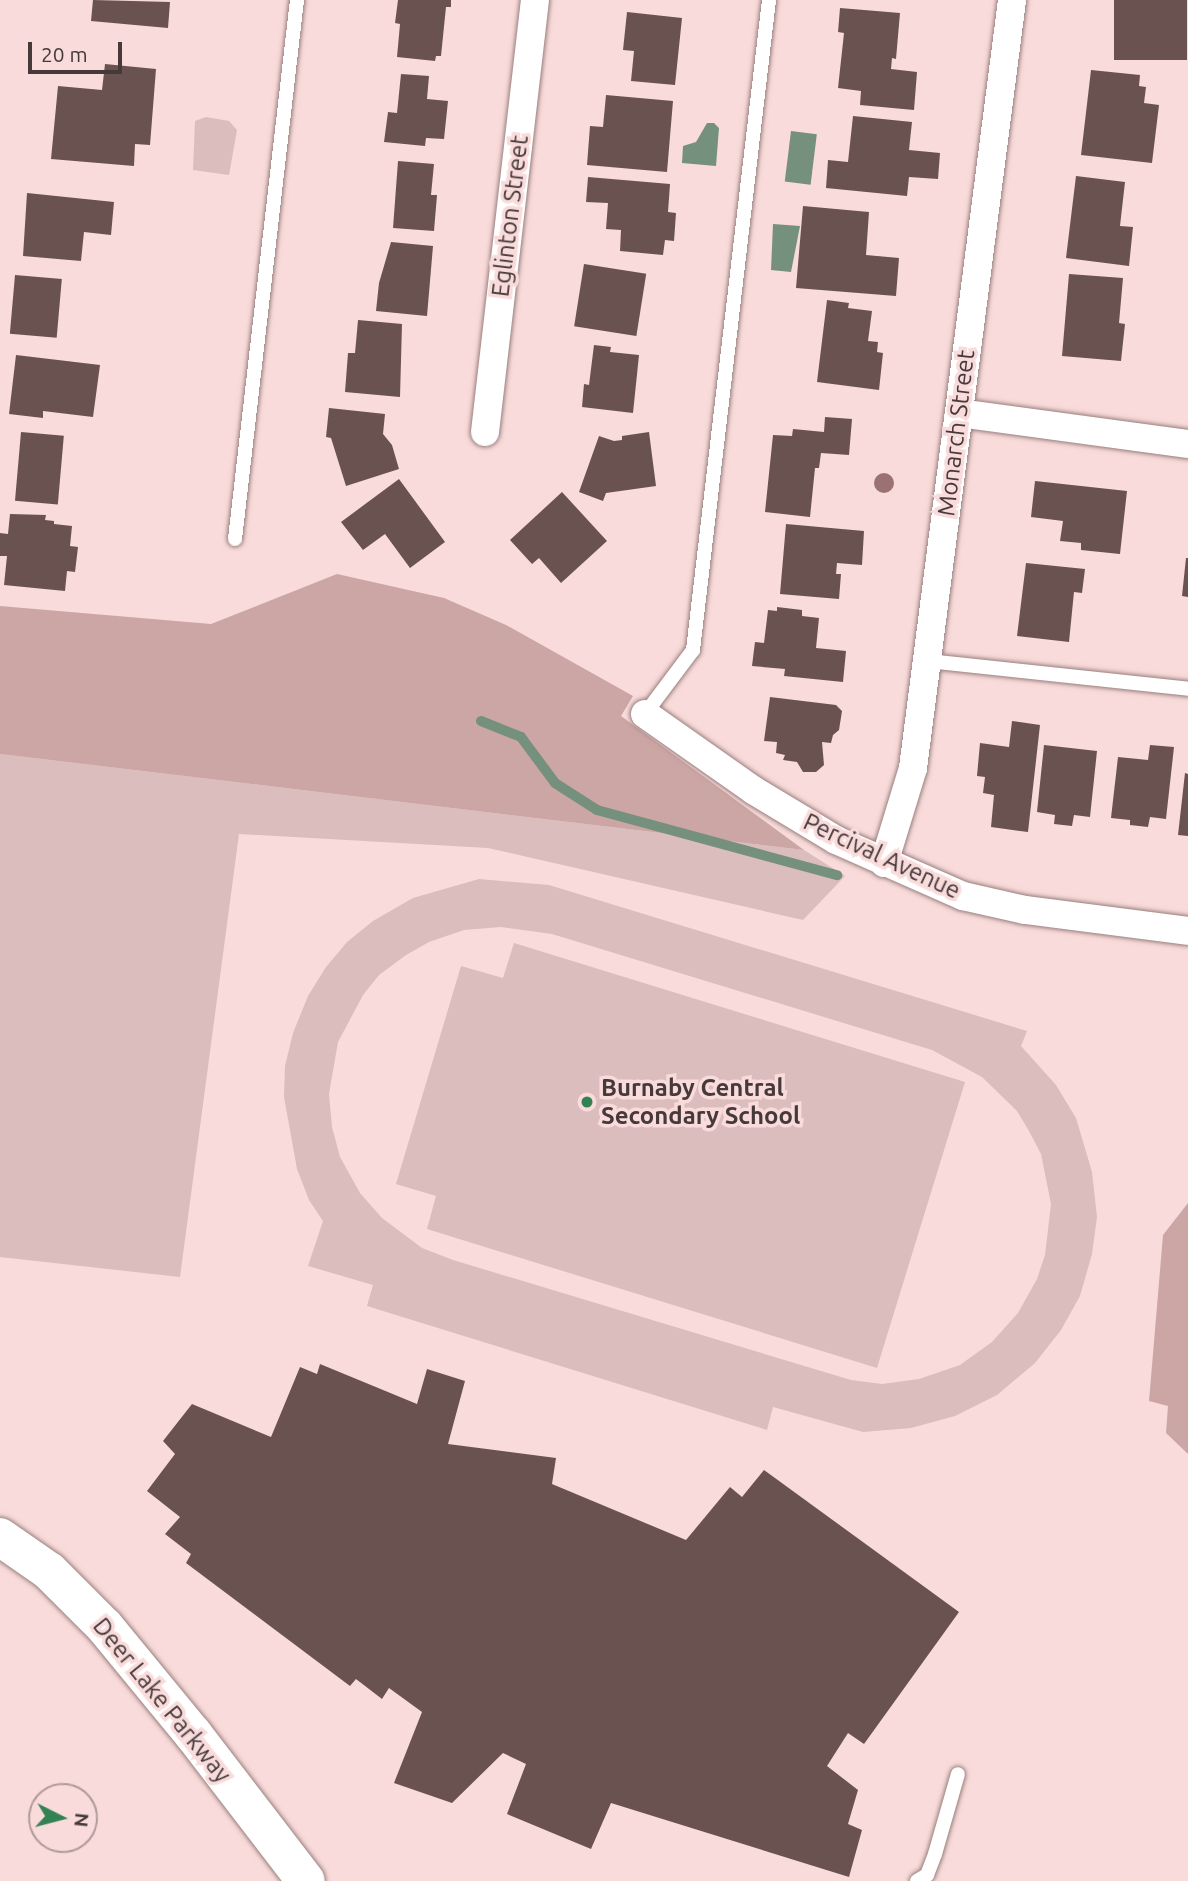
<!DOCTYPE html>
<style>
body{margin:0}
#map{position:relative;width:1188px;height:1881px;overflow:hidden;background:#f8dbda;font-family:Ubuntu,sans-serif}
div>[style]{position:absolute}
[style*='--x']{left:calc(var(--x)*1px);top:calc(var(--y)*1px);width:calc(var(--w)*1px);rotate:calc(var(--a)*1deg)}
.green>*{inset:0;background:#dabdbc}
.forest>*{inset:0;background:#cba6a5}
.water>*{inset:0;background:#75907d;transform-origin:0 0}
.stream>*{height:10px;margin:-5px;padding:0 5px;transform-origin:5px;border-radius:5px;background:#75907d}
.building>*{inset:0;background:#6a5251;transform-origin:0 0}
.roads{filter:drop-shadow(0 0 2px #997f7e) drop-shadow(0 0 2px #997f7e)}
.service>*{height:14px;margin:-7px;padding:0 7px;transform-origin:7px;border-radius:7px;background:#fff}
.minor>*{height:28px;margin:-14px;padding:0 14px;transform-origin:14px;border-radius:14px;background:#fff}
.secondary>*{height:38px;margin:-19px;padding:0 19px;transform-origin:19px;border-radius:19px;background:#fff}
.trees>*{width:20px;height:20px;margin:-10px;border-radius:50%;background:#9a7273}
.dots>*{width:19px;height:19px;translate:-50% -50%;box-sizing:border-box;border:4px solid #f8dbda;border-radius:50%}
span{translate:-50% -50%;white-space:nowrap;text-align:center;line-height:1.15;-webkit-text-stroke:7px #f8dbda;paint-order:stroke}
.street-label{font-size:24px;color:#453939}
.poi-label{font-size:24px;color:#453939;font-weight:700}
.left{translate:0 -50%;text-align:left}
.north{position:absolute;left:28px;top:1783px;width:70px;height:70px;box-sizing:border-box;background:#f8dbda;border:2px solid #b09a9a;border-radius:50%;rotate:96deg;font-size:19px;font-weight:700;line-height:28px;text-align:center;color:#453939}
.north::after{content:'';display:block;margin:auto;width:24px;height:32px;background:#338253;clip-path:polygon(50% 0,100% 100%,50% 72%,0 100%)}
.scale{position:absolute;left:28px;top:42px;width:94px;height:32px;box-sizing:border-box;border:4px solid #453939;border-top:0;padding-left:9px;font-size:21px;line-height:24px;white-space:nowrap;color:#453939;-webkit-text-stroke:5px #f8dbda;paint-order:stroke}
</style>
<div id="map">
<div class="green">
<i style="clip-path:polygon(206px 117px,229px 121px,237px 130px,229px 175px,193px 170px,195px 121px)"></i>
<i style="clip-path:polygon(0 754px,804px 850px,845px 876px,803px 920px,488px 848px,239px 834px,180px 1277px,0 1257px)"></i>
<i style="clip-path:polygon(evenodd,479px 879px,549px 885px,1027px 1031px,1021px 1046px,1056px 1085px,1076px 1118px,1092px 1172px,1097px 1217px,1092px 1254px,1080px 1296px,1061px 1330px,1035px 1363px,997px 1395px,955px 1416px,911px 1428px,863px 1432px,773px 1407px,767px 1430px,367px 1306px,373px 1285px,308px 1266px,323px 1221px,309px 1200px,297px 1169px,284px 1097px,285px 1066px,293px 1033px,308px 996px,326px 967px,347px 942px,373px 921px,413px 898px,479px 879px,501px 927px,552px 934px,932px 1050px,982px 1077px,1017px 1111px,1029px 1131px,1041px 1154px,1051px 1204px,1045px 1255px,1037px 1279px,1018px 1313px,992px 1342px,960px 1365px,919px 1379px,882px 1384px,851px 1380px,453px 1260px,422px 1248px,382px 1218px,360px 1193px,340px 1157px,332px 1127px,329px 1094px,338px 1042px,363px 995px,379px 975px,406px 955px,429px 942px,464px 930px,501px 927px)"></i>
<i style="clip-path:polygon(514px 943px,965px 1082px,877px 1368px,427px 1229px,436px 1196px,396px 1184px,461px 966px,503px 978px)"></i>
</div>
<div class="forest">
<i style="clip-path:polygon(337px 574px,444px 598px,506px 625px,633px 696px,621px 716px,804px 850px,0 754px,0 606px,211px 624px)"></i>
<i style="clip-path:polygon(1188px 1203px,1188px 1454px,1166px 1433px,1168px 1406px,1149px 1401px,1163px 1235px)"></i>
</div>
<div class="water">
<i style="clip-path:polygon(707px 123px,714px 123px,719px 128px,716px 166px,682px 163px,683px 146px,696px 142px)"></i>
<i style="left:791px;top:131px;width:26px;height:51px;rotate:7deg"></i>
<i style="clip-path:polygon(773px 224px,800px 226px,791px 272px,771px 270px)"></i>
</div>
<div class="stream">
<i style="--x:481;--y:721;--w:43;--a:21.8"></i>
<i style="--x:521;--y:737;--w:57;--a:53.5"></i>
<i style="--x:555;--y:783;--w:50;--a:32.7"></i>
<i style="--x:597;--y:810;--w:249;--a:15.2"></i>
</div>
<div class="building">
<i style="clip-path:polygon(93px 0,170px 2px,168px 28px,91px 21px)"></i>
<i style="clip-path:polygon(398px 0,451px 0,451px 7px,446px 7px,441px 56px,436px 56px,435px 61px,397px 57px,400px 24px,395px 23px)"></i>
<i style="left:1114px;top:0;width:73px;height:60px"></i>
<i style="clip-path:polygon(840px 8px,900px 13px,896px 59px,892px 58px,891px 69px,917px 72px,914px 110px,860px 105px,861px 91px,838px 88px,844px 33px,838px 32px)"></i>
<i style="clip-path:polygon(627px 12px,682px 18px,675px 85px,631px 81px,634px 51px,623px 50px)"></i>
<i style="clip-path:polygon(105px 64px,156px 69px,150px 145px,135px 144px,134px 166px,51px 159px,58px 86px,102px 90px)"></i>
<i style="clip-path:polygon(1091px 70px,1140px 75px,1139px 86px,1146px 87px,1144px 103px,1159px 105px,1152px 163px,1081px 155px)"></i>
<i style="clip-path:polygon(401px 74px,429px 76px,427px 99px,448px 101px,444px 139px,426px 138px,425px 146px,384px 142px,388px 112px,397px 113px)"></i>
<i style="clip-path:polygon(606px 95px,673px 101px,667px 172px,587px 165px,590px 126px,603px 127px)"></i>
<i style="clip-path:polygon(853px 116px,912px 122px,909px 150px,940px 153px,938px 179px,909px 177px,907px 196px,826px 188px,828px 160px,848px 162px)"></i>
<i style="clip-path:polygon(398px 161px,434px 164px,431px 195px,437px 195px,434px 231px,393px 228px)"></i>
<i style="clip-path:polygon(1076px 176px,1125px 182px,1120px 226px,1133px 227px,1129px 266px,1066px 258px)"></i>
<i style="clip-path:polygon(588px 177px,670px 184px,668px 212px,676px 213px,674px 241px,665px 240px,663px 255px,620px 251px,621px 230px,606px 229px,608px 203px,586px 202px)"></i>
<i style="clip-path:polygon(27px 193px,114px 202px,111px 235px,84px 232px,81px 261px,23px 256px)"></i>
<i style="clip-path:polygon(803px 206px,869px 212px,866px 255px,899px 258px,896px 296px,796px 288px)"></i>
<i style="clip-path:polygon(391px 242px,433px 246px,427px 316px,376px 311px,379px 283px)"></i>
<i style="left:584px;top:264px;width:63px;height:63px;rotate:9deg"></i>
<i style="clip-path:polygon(1069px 274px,1123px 278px,1119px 323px,1125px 324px,1121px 361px,1062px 356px)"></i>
<i style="left:15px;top:275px;width:47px;height:59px;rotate:5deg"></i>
<i style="clip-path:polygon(827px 300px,849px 303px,848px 308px,872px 311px,868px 341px,878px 342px,877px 352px,883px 353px,879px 390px,817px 382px)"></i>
<i style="clip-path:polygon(358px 320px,402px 324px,400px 397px,345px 392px,348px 353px,355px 353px)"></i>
<i style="clip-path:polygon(594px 345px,611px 347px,610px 352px,639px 355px,633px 413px,582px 407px,584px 384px,589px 385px)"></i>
<i style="clip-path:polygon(16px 355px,100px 365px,93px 417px,43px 411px,43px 418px,9px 414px)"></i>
<i style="clip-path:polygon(329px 408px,385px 414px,383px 434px,392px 445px,399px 469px,346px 486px,331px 438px,326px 437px)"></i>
<i style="clip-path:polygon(825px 417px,852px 419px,849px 455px,821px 453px,819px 468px,815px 468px,810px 517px,765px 512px,773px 435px,792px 436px,793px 429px,824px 432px)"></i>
<i style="left:21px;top:432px;width:43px;height:69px;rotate:5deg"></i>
<i style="clip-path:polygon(649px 432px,656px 486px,606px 493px,603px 501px,579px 492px,599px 436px,614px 441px,622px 440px,622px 436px)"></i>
<i style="clip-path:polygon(399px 479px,445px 542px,410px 568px,385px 534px,363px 550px,341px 522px)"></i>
<i style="clip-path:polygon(1035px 481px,1127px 491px,1120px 554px,1081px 550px,1081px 543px,1060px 541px,1063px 521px,1031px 517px)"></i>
<i style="clip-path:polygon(562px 492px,607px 541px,561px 583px,539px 558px,532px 564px,510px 540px)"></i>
<i style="clip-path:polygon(10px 514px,46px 515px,45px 520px,54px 521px,54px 524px,72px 526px,70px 546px,78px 547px,75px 572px,67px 571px,65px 591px,4px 585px,7px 556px,0 556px,0 533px,8px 534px)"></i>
<i style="clip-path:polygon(786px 524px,864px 531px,862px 565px,837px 563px,836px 574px,841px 574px,839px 599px,780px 594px)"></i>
<i style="clip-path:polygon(1186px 558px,1188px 558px,1188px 597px,1182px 596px)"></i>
<i style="clip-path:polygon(1026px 563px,1085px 569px,1082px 593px,1074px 592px,1069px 642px,1017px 636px)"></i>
<i style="clip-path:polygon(777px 607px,802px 610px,802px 616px,819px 618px,816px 648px,846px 651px,843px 682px,784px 676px,785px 669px,752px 666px,755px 642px,764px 643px,768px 610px,777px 611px)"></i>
<i style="clip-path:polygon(770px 697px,836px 705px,842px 711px,839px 730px,833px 735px,831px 743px,822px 742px,824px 765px,816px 772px,803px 772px,797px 762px,783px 760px,785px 755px,776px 753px,777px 742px,764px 741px)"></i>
<i style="clip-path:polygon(1012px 721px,1040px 725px,1028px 832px,991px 827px,994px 795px,983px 793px,985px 777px,977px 776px,980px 743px,1009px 747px)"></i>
<i style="clip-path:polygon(1044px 745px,1097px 751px,1090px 817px,1074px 815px,1072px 826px,1054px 824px,1055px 815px,1037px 812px)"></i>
<i style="clip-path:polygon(1150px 745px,1174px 747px,1166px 819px,1150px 817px,1148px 827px,1130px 825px,1130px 820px,1111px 818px,1118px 757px,1148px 760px)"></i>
<i style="clip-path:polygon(1185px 773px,1188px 774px,1188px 836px,1178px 835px)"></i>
<i style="clip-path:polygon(320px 1364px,417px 1404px,427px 1369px,465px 1381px,448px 1444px,556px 1458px,552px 1484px,686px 1540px,730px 1487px,742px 1497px,764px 1470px,959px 1612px,864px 1744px,848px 1733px,827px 1766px,858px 1790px,848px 1824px,862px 1830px,849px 1877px,611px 1803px,591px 1849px,507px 1814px,526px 1764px,503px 1753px,452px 1803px,394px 1783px,422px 1712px,389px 1688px,382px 1699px,356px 1679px,350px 1686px,186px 1563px,191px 1554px,165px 1534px,180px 1517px,147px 1491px,175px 1454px,163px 1441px,192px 1404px,271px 1437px,300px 1367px,317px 1374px)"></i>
</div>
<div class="roads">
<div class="service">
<i style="--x:235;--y:539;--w:543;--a:-83.44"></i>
<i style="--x:928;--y:661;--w:262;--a:6.1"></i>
<i style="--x:645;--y:714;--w:80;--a:-53.1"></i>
<i style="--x:693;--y:650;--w:654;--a:-83.33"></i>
<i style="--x:917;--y:1881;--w:12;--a:-31"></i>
<i style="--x:927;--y:1875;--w:22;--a:-69"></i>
<i style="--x:935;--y:1854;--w:83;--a:-74"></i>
</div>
<div class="minor">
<i style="--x:959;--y:413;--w:231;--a:7.7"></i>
<i style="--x:485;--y:432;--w:435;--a:-83.4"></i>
<i style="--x:645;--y:714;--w:132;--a:35.1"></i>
<i style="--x:753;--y:790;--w:97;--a:31.1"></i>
<i style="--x:836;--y:840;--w:139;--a:23.8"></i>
<i style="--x:963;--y:896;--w:64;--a:12.7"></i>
<i style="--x:1025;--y:910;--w:164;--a:7.3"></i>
<i style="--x:884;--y:863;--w:99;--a:-73"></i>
<i style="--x:913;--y:768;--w:774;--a:-82.65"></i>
</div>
<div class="secondary">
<i style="--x:0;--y:1537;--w:60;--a:34.8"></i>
<i style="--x:49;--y:1571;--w:79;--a:45"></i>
<i style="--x:105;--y:1627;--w:139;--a:50.6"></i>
<i style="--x:193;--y:1734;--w:185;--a:52.5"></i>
</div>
</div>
<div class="trees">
<i style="left:884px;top:483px"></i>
</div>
<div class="dots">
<i style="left:587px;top:1102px;background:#338253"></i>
</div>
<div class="street-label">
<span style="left:510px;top:216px;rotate:-83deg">Eglinton Street</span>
<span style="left:956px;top:433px;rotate:-83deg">Monarch Street</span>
<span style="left:882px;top:856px;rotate:25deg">Percival Avenue</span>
<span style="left:162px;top:1700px;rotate:51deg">Deer Lake Parkway</span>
</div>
<div class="poi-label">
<span class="left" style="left:601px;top:1102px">Burnaby Central<br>Secondary School</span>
</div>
<div class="north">N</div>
<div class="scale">20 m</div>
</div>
